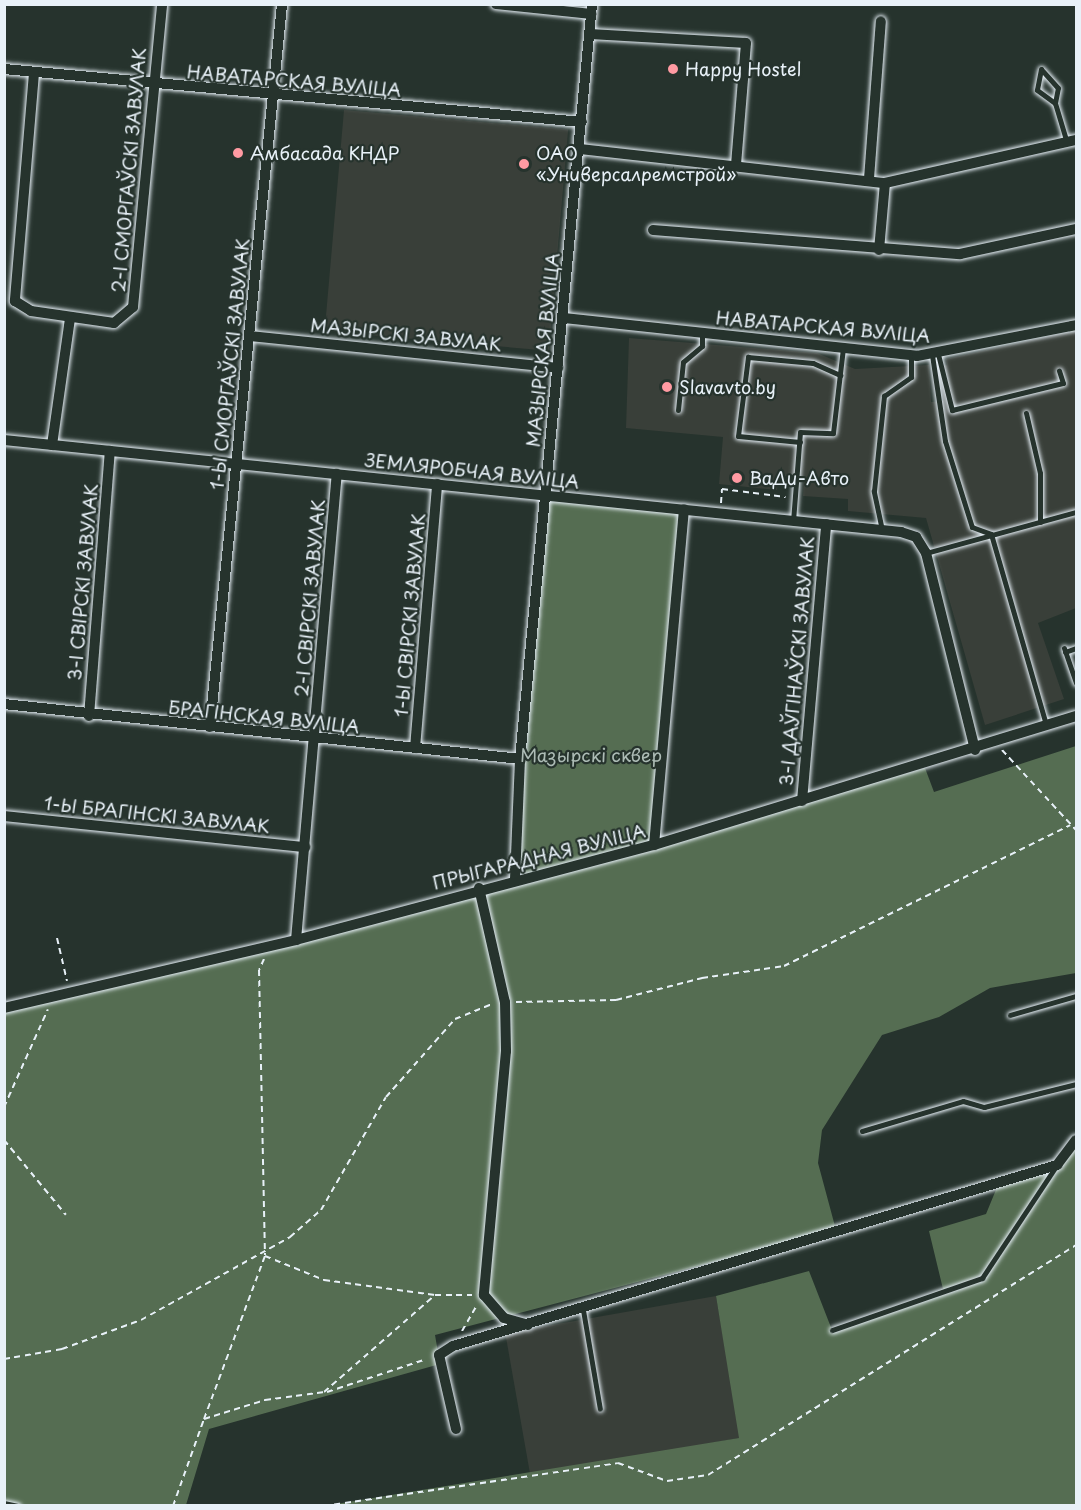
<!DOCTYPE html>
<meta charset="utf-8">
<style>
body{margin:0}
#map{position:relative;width:1081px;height:1510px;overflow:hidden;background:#26332d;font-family:"Playpen Sans",sans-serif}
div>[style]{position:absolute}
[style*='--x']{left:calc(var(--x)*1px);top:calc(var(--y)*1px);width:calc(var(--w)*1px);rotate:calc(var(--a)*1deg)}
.built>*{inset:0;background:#393f39;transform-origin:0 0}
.green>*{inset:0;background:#556d52}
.path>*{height:2px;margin-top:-1px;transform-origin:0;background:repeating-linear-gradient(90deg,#e8f1f8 0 6px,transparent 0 10.5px)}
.roads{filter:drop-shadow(0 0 2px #e8f1f8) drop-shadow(0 0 2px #e8f1f8)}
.service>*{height:5px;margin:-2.5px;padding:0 2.5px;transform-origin:2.5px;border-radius:2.5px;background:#26332d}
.minor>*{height:10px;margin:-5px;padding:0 5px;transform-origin:5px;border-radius:5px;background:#26332d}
.dots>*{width:16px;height:16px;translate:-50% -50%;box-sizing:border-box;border:3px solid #26332d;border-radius:50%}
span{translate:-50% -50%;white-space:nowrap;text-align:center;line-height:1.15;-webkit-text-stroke:4.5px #26332d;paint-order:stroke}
.poi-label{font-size:18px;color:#e8f1f8}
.left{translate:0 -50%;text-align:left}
.street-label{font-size:18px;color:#e8f1f8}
.park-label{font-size:18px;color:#adbcb6}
.frame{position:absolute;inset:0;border:6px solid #e8f1f8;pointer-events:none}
</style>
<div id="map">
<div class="built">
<i style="left:344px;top:110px;width:225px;height:222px;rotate:5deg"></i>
<i style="clip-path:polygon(1076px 330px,1076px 608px,1038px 623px,1064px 699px,985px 725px,926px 518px,848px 511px,848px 499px,803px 496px,804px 478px,779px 476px,777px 490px,719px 484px,723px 437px,626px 428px,629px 338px,817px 353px,855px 369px,929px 365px,931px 402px,944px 401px,937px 368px,947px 365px,946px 359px)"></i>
<i style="left:716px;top:1296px;width:144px;height:214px;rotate:80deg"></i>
</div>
<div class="green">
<i style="clip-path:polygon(545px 496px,684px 509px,654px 845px,515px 879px)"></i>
<i style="clip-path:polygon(1076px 746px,1076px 973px,990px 988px,939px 1017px,882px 1035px,822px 1130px,818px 1163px,836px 1230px,435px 1335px,440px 1364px,209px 1429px,186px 1505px,5px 1506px,5px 1009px,654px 846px,925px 768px,934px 792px)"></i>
<i style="clip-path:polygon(1076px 1140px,1076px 1505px,324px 1506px,739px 1438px,716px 1296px,809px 1271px,832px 1330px,943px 1289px,929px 1231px,986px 1214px,1000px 1180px,1056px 1165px)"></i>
</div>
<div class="path">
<i style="--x:721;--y:503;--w:14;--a:-86"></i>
<i style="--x:722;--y:489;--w:64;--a:7.1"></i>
<i style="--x:1002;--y:750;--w:109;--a:47.2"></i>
<i style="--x:57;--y:938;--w:44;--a:76.9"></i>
<i style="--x:264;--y:959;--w:12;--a:114"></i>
<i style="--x:259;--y:970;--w:285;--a:88.8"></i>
<i style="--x:516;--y:1002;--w:100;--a:-1.1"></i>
<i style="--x:616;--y:1000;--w:89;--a:-14.3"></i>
<i style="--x:702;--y:978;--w:83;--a:-8.3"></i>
<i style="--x:784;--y:966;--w:319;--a:-26.2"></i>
<i style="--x:4;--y:1107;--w:107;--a:-65.8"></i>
<i style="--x:4;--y:1140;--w:97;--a:50.4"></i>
<i style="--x:462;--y:1331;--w:30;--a:-60"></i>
<i style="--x:4;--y:1359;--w:59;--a:-9.8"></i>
<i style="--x:62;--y:1349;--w:84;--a:-20.2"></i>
<i style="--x:141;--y:1320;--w:171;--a:-29.1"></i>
<i style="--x:290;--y:1237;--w:41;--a:-41.1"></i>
<i style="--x:321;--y:1210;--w:130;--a:-60.1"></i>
<i style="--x:386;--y:1097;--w:104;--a:-48.5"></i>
<i style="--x:455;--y:1019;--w:40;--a:-22"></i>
<i style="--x:327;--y:1392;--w:105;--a:-18.3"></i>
<i style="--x:204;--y:1419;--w:174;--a:-69.5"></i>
<i style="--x:265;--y:1256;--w:64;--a:22.1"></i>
<i style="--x:324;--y:1280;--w:112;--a:7.7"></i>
<i style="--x:173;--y:1506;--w:92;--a:-70.4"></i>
<i style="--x:204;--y:1419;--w:64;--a:-17.3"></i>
<i style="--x:265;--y:1400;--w:60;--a:-7.7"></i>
<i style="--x:324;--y:1392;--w:147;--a:-41.1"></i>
<i style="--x:435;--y:1295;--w:37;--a:0"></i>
<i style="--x:324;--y:1506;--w:297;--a:-8.3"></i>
<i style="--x:618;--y:1463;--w:52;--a:20.2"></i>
<i style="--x:667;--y:1481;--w:41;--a:-8.3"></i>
<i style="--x:708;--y:1475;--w:434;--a:-32"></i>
</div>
<div class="roads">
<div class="service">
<i style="--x:1055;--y:103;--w:15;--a:-79"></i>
<i style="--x:1058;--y:88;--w:25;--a:-132"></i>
<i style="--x:1041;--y:69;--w:21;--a:101"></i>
<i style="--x:1037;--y:90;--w:22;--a:36"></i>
<i style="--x:1055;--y:103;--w:42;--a:73.3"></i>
<i style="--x:938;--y:354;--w:58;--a:76"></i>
<i style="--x:952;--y:410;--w:114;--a:-13.7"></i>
<i style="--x:1063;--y:383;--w:13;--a:-108"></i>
<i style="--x:932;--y:355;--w:87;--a:81.4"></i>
<i style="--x:945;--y:441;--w:90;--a:72.6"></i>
<i style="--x:972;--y:527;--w:20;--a:20"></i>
<i style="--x:678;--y:410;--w:48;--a:-84.1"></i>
<i style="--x:683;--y:362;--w:25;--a:-40"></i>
<i style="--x:702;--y:346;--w:13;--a:-90"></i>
<i style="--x:1026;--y:413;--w:62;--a:76.9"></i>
<i style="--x:1040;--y:473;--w:49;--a:90"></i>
<i style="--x:800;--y:442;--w:62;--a:-174.5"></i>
<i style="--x:738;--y:436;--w:80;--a:-82.8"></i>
<i style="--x:748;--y:357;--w:65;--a:5.3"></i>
<i style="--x:813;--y:363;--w:30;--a:24"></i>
<i style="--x:793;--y:521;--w:89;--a:-85.5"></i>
<i style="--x:800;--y:432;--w:33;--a:2"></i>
<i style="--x:833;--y:433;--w:86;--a:-83.3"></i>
<i style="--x:882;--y:530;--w:40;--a:-102"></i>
<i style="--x:874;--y:491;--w:96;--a:-84"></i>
<i style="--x:884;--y:396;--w:33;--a:-35"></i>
<i style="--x:911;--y:377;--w:22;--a:-90"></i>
<i style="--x:991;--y:534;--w:199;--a:73.9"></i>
<i style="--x:926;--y:553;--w:156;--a:-15.3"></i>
<i style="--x:1064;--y:648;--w:37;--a:71"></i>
<i style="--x:1065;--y:652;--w:12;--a:-20"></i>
<i style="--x:1010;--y:1015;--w:69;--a:-16.1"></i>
<i style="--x:862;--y:1131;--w:105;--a:-16.5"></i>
<i style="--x:963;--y:1101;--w:22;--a:16"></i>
<i style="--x:984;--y:1107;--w:95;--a:-14"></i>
<i style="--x:583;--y:1310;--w:100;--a:80.3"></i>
<i style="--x:832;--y:1330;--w:159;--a:-19.1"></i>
<i style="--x:982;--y:1278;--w:134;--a:-56.5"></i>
<i style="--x:4;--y:1503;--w:14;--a:12"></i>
</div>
<div class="minor">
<i style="--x:496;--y:4;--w:96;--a:6"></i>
<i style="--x:590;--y:34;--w:156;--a:3.3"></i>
<i style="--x:746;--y:43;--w:121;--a:94.7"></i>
<i style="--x:4;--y:69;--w:580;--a:5.24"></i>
<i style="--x:34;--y:73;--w:229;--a:94.8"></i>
<i style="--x:15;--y:301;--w:19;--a:32"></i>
<i style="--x:31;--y:311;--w:84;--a:8.2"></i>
<i style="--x:114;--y:323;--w:25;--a:-40"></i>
<i style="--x:133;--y:307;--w:304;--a:-84.5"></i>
<i style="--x:580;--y:149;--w:307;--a:6.4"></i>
<i style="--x:885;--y:183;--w:196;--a:-12.7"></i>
<i style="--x:869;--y:179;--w:158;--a:-85.7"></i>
<i style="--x:653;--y:230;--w:308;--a:4.5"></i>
<i style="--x:960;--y:254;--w:119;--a:-12.2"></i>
<i style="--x:879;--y:250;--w:67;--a:-84.9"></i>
<i style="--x:564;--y:318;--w:355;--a:6.1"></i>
<i style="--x:917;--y:356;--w:162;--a:-11"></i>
<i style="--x:250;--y:336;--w:310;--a:5.9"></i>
<i style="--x:4;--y:440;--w:902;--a:5.86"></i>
<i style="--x:901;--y:532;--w:16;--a:18"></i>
<i style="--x:916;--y:537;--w:19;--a:58"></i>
<i style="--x:926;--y:553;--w:203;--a:76"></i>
<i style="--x:52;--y:445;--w:127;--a:-81.9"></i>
<i style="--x:4;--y:704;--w:519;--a:6.08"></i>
<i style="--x:89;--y:716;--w:266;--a:-85.5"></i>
<i style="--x:210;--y:727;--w:727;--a:-84.31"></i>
<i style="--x:415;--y:748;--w:265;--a:-85.2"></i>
<i style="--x:802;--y:801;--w:278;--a:-85"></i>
<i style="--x:4;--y:816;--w:303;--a:5.9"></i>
<i style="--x:654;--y:845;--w:337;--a:-84.9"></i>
<i style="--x:515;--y:879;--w:120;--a:-87.6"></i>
<i style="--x:520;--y:759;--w:758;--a:-84.55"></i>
<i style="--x:479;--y:888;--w:117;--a:77.2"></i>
<i style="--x:505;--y:1002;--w:49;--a:88.8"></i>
<i style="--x:506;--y:1051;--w:245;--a:95.2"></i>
<i style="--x:484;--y:1295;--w:30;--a:49"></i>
<i style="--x:504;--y:1318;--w:25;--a:16"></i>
<i style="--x:296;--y:940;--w:468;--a:-85"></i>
<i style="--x:4;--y:1008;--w:300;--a:-13.1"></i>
<i style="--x:296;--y:940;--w:370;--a:-14.9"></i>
<i style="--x:654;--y:845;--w:441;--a:-17"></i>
<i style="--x:456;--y:1429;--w:76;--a:-102.9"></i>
<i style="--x:439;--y:1355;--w:17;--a:-33"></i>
<i style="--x:453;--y:1346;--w:631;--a:-16.68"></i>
<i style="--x:1057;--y:1165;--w:31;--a:-53"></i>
</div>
</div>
<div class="dots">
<i style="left:673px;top:69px;background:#ff9aa2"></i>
<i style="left:238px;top:153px;background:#ff9aa2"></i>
<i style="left:524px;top:164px;background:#ff9aa2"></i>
<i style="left:667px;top:387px;background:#ff9aa2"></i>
<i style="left:737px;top:478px;background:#ff9aa2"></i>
</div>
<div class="poi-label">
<span class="left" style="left:685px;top:69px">Happy Hostel</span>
<span class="left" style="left:250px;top:153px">Амбасада КНДР</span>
<span class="left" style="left:536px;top:164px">ОАО<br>«Универсалремстрой»</span>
<span class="left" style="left:679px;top:387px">Slavavto.by</span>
<span class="left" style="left:749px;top:478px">ВаДи-Авто</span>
</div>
<div class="street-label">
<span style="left:294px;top:81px;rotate:5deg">НАВАТАРСКАЯ ВУЛІЦА</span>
<span style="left:129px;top:170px;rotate:-85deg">2-І СМОРГАЎСКІ ЗАВУЛАК</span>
<span style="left:823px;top:327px;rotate:5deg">НАВАТАРСКАЯ ВУЛІЦА</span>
<span style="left:406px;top:335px;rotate:6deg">МАЗЫРСКІ ЗАВУЛАК</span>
<span style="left:543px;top:350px;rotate:-84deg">МАЗЫРСКАЯ ВУЛІЦА</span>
<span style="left:230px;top:364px;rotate:-84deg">1-Ы СМОРГАЎСКІ ЗАВУЛАК</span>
<span style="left:472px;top:471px;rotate:6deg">ЗЕМЛЯРОБЧАЯ ВУЛІЦА</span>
<span style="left:83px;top:582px;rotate:-85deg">3-І СВІРСКІ ЗАВУЛАК</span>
<span style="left:310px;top:598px;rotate:-85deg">2-І СВІРСКІ ЗАВУЛАК</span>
<span style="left:410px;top:615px;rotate:-85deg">1-Ы СВІРСКІ ЗАВУЛАК</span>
<span style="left:797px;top:661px;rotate:-85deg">3-І ДАЎГІНАЎСКІ ЗАВУЛАК</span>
<span style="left:264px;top:717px;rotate:6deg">БРАГІНСКАЯ ВУЛІЦА</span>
<span style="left:157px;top:815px;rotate:6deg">1-Ы БРАГІНСКІ ЗАВУЛАК</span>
<span style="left:539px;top:857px;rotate:-14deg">ПРЫГАРАДНАЯ ВУЛІЦА</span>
</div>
<div class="park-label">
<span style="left:591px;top:755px">Мазырскі сквер</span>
</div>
<div class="frame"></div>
</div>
